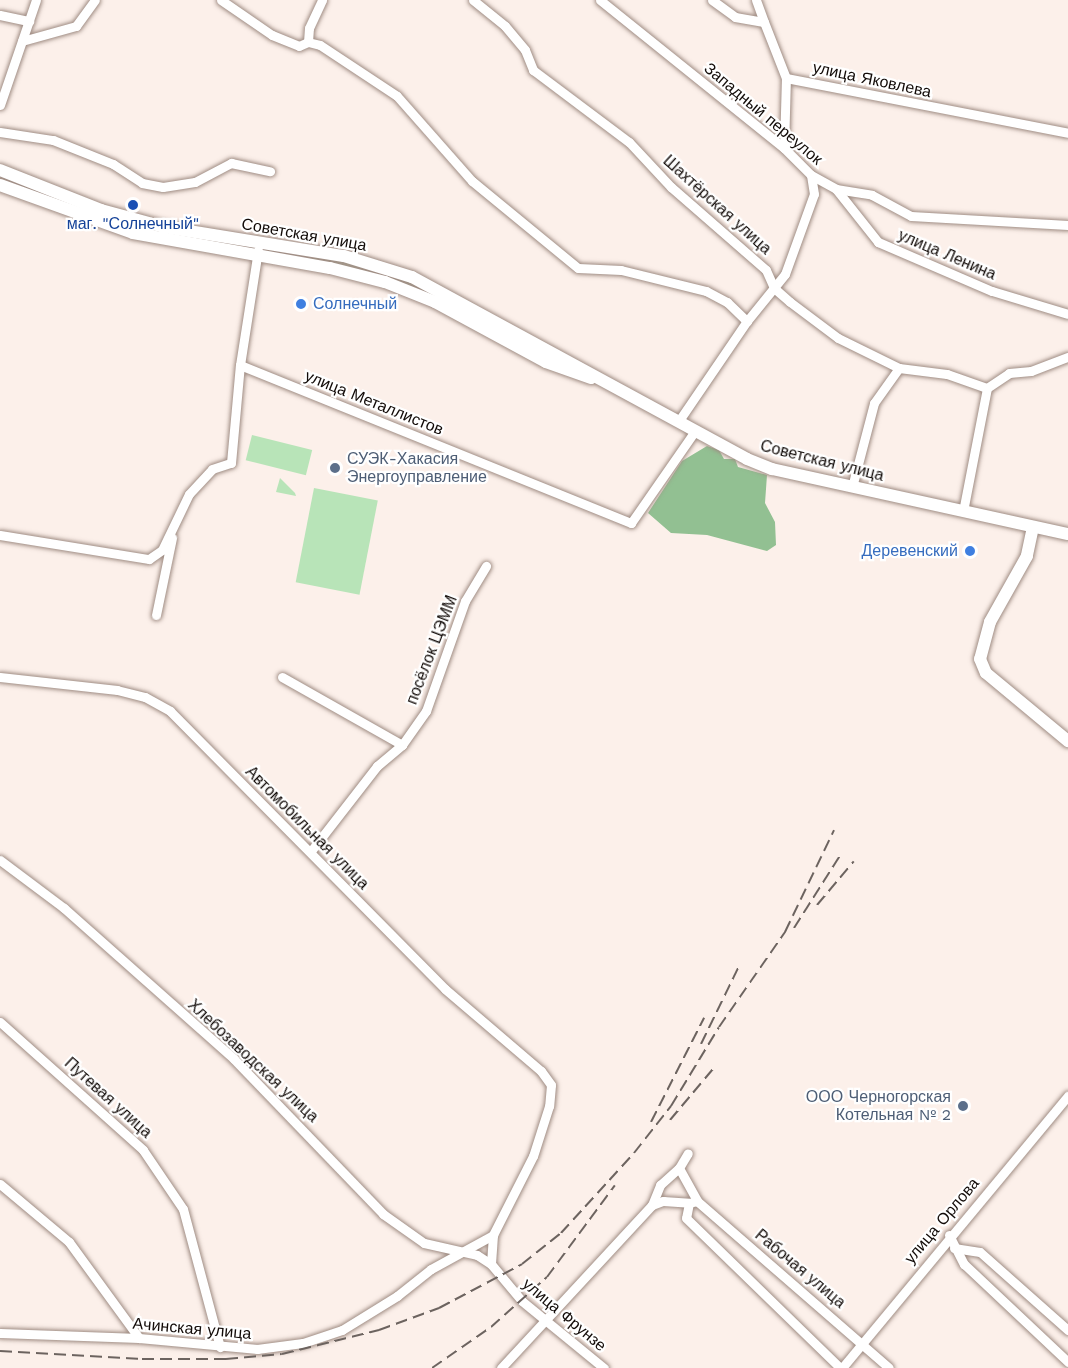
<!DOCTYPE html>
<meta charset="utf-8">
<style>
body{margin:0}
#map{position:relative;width:1068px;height:1368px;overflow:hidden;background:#fcf0ea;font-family:"Work Sans",sans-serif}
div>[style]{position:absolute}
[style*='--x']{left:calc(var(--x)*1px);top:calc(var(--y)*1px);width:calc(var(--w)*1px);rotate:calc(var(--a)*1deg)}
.green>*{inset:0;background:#b8e4b8;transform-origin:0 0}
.forest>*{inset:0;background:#92c092}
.roads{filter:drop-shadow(0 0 2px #9f8c83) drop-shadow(0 0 2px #9f8c83)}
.minor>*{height:9px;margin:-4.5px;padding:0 4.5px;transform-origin:4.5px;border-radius:4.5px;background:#fff}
.major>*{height:12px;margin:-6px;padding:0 6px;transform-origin:6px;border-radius:6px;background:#fff}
.rail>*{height:2px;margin-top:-1px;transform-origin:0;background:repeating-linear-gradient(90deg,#6c635f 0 12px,transparent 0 18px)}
.dots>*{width:16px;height:16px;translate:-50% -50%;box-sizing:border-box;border:3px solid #fff;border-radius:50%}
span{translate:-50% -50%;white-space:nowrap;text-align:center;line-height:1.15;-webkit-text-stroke:4.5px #fff;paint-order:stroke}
.street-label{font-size:16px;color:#120b08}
.transit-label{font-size:16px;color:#164399}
.shop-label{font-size:16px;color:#366cbe}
.left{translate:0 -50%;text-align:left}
.right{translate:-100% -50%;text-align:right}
.service-label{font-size:16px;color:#4e5e75}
</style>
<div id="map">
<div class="green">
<i style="clip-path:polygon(312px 256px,367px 267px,425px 287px,457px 308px,312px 260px)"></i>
<i style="left:252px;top:435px;width:62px;height:26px;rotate:14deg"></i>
<i style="clip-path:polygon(280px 478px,295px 493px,296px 496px,276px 492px)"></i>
<i style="left:314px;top:488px;width:65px;height:96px;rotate:11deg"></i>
</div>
<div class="forest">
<i style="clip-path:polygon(707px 446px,719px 450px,724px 459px,735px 459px,738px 467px,767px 475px,765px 503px,775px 522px,776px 545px,767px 551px,707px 535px,671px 533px,648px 513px,682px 461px)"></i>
</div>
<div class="roads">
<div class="minor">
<i style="--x:221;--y:0;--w:62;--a:34.5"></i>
<i style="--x:272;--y:35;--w:29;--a:22"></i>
<i style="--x:299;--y:46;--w:10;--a:-24"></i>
<i style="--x:308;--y:42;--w:12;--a:14"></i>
<i style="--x:320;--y:45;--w:92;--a:33.5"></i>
<i style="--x:397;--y:96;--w:113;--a:48.6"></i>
<i style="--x:472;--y:181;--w:137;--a:39.4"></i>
<i style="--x:578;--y:268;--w:43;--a:2.7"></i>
<i style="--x:621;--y:270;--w:88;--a:13.9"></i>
<i style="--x:706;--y:291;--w:24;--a:28"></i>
<i style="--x:727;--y:302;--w:28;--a:44"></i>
<i style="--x:473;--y:0;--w:41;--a:39.1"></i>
<i style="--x:505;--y:26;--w:31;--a:50"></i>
<i style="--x:525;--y:50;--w:22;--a:68"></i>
<i style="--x:533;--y:70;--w:120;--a:36.9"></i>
<i style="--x:629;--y:142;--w:62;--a:47"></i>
<i style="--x:671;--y:187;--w:126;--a:41.1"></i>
<i style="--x:766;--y:270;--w:20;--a:66"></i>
<i style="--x:774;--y:288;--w:21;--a:41"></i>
<i style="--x:790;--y:302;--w:60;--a:36.9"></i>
<i style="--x:838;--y:338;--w:68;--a:26.2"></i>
<i style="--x:899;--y:368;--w:48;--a:7.1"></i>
<i style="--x:947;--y:374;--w:42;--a:19.3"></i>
<i style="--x:987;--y:388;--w:125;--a:101"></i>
<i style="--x:600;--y:0;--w:236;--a:38.8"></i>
<i style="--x:784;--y:148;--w:38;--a:45"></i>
<i style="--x:811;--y:175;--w:29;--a:29"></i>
<i style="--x:836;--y:189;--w:36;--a:9"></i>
<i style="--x:872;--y:195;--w:44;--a:28.3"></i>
<i style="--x:911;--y:216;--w:157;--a:3.3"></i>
<i style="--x:712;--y:0;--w:29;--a:36"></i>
<i style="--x:735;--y:17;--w:29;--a:10"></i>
<i style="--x:764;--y:22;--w:60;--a:68.6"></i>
<i style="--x:786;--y:78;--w:287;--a:11"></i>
<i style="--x:756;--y:0;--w:23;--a:70"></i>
<i style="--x:0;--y:15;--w:30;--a:12"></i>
<i style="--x:22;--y:41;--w:56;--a:-15.5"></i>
<i style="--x:76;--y:26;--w:32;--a:-54"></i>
<i style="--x:308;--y:42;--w:14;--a:-86"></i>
<i style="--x:309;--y:28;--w:31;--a:-65"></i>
<i style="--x:0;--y:105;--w:111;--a:-71.1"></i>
<i style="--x:0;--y:132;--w:54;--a:8.6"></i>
<i style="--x:53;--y:140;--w:65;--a:21.8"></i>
<i style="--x:113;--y:164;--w:35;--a:33"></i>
<i style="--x:142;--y:183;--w:21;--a:11"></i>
<i style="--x:163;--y:187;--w:32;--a:-9"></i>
<i style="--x:195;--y:182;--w:41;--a:-27.8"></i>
<i style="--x:231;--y:163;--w:40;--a:12"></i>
<i style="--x:784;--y:148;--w:70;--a:-88.4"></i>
<i style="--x:836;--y:189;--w:68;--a:51.6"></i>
<i style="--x:878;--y:242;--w:124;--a:23.3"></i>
<i style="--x:992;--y:291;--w:79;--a:16.8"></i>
<i style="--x:240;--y:365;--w:422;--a:22"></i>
<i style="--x:631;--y:523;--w:112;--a:-55.2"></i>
<i style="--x:987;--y:388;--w:27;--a:-34"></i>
<i style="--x:1009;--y:373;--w:22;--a:-5"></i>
<i style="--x:1031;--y:371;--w:40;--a:-21"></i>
<i style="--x:678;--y:422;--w:122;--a:-55.7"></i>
<i style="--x:747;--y:321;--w:60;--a:-51"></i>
<i style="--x:785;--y:274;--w:85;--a:-70.1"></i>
<i style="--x:814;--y:194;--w:19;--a:-99"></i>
<i style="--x:852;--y:487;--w:87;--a:-75.3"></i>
<i style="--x:874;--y:403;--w:43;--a:-54.5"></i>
<i style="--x:0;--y:535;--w:151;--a:9.2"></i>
<i style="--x:149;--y:559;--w:16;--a:-35"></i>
<i style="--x:162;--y:550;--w:62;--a:-64.3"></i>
<i style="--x:189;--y:494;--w:34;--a:-47"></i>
<i style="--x:212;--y:469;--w:20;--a:-18"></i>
<i style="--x:231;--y:463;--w:98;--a:-84.8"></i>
<i style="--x:240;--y:365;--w:116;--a:-81.1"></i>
<i style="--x:156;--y:615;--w:79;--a:-78.3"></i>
<i style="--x:0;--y:677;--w:118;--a:6.3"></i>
<i style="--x:117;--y:690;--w:29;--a:14"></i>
<i style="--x:145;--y:697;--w:29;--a:29"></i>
<i style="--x:170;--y:711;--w:391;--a:45.3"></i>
<i style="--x:445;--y:989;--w:126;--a:40.5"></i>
<i style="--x:541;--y:1071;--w:17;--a:54"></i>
<i style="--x:551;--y:1085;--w:21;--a:95"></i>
<i style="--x:549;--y:1106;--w:52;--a:107.7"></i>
<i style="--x:533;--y:1156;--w:89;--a:116.9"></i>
<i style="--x:493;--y:1235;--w:29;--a:94"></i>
<i style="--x:491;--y:1264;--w:48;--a:50"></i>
<i style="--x:522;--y:1301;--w:106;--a:39.3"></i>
<i style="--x:282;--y:677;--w:138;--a:29.5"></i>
<i style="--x:311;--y:851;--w:108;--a:-52.2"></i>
<i style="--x:377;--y:766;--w:33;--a:-40"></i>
<i style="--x:402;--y:745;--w:42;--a:-54.8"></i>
<i style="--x:426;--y:711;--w:117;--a:-70.5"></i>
<i style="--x:465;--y:601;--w:41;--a:-59"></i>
<i style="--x:0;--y:860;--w:80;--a:36.9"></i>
<i style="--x:64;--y:908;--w:227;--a:41.6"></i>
<i style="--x:234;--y:1059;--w:215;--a:46.1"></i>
<i style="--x:383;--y:1214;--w:50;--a:35.3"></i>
<i style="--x:424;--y:1243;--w:54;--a:12.8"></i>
<i style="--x:477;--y:1255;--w:17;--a:33"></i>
<i style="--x:0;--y:1022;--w:192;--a:41.8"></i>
<i style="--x:143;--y:1150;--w:71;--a:55.9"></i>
<i style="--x:183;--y:1209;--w:143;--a:75"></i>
<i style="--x:679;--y:1168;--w:17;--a:-59"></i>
<i style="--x:0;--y:1184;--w:90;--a:40"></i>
<i style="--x:69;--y:1242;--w:119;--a:53.9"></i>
<i style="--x:689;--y:1203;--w:8;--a:-14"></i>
<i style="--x:697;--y:1201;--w:254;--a:41"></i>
<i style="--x:652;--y:1205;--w:22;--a:-68"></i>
<i style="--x:660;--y:1185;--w:25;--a:-42"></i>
<i style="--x:679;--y:1168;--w:38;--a:61"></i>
<i style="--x:949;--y:1235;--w:33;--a:63"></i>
<i style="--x:964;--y:1264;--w:143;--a:43.3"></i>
<i style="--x:954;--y:1248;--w:26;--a:9"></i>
<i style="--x:980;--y:1252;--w:118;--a:41.6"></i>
<i style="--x:0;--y:1333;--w:139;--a:2.1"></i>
<i style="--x:139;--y:1338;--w:119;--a:5.3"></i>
<i style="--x:257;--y:1349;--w:46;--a:-7.4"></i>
<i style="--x:303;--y:1343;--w:41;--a:-18.4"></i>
<i style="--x:342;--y:1330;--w:65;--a:-31.7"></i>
<i style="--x:397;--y:1296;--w:43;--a:-38.5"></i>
<i style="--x:431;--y:1269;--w:71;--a:-28.7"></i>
<i style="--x:501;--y:1368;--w:222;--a:-47.2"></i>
<i style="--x:652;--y:1205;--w:12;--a:-20"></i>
<i style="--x:663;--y:1201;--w:26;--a:4"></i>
<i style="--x:689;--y:1203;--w:15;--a:101"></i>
<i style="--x:686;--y:1218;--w:215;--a:44.2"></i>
<i style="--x:842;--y:1368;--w:354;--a:-50.3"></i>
</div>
<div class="major">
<i style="--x:0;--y:170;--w:109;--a:21.6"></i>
<i style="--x:101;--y:210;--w:65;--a:15.1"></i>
<i style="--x:164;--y:227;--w:182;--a:9.2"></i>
<i style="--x:344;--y:256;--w:71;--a:17.2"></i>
<i style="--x:412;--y:277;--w:381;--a:28.5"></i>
<i style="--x:747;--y:459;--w:27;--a:22"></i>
<i style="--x:772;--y:469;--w:303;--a:12.4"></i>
<i style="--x:0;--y:185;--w:141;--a:19.8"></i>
<i style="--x:133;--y:233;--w:200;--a:10.1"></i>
<i style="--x:330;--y:268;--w:57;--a:14.3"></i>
<i style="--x:385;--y:282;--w:54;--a:21.8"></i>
<i style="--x:435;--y:302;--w:126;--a:28.4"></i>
<i style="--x:546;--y:362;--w:48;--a:19.6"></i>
<i style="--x:1033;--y:527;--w:30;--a:102"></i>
<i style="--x:1027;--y:556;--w:76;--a:119.3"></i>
<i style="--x:990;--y:622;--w:38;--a:105"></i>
<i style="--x:980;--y:659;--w:15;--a:67"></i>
<i style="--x:986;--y:673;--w:107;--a:39.7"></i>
</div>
</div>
<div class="rail">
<i style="--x:817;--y:905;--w:57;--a:-49.9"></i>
<i style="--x:794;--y:928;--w:88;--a:-57.6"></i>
<i style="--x:701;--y:1044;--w:85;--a:-64"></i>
<i style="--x:670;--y:1120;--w:67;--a:-49.9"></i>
<i style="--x:651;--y:1122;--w:117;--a:-63"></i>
<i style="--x:0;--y:1351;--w:142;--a:3.2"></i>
<i style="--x:142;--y:1359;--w:84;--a:0"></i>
<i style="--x:226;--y:1359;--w:56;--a:-5.1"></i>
<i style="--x:282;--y:1354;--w:100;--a:-13.9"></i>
<i style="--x:379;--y:1330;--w:64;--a:-20.1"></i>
<i style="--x:439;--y:1308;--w:94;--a:-27.9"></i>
<i style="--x:522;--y:1264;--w:50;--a:-38.5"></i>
<i style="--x:561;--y:1233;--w:108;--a:-47.6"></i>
<i style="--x:634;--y:1153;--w:60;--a:-51.8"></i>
<i style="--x:671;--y:1106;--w:92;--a:-58.7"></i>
<i style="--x:719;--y:1027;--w:116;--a:-55.2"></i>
<i style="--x:785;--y:932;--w:113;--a:-64.3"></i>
<i style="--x:432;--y:1368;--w:72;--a:-34.8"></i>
<i style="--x:491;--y:1327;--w:75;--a:-41.8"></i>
<i style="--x:547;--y:1277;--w:114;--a:-53.5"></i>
</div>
<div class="dots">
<i style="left:133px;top:205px;background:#1a4fb4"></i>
<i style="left:301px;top:304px;background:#3f7fe0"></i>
<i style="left:335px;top:468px;background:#5c6f8a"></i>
<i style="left:970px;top:551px;background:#3f7fe0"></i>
<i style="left:963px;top:1106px;background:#5c6f8a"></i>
</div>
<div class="street-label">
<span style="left:872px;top:80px;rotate:12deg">улица Яковлева</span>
<span style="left:763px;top:114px;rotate:40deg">Западный переулок</span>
<span style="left:717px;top:205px;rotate:42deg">Шахтёрская улица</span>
<span style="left:304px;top:235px;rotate:10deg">Советская улица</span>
<span style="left:947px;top:255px;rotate:23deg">улица Ленина</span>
<span style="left:374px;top:403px;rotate:22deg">улица Металлистов</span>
<span style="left:822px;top:461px;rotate:14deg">Советская улица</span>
<span style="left:432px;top:650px;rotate:-69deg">посёлок ЦЭММ</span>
<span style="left:307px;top:828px;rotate:45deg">Автомобильная улица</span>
<span style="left:253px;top:1061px;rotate:43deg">Хлебозаводская улица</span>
<span style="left:108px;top:1098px;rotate:42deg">Путевая улица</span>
<span style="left:942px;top:1221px;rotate:-50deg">улица Орлова</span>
<span style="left:800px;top:1269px;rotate:40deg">Рабочая улица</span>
<span style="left:564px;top:1315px;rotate:40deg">улица Фрунзе</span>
<span style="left:192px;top:1329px;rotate:5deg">Ачинская улица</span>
</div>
<div class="transit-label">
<span style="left:133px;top:224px">маг. "Солнечный"</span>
</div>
<div class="shop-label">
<span class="left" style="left:313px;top:304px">Солнечный</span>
<span class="right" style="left:958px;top:551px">Деревенский</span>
</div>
<div class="service-label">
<span class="left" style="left:347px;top:468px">СУЭК-Хакасия<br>Энергоуправление</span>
<span class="right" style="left:951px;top:1106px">ООО Черногорская<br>Котельная № 2</span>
</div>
</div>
